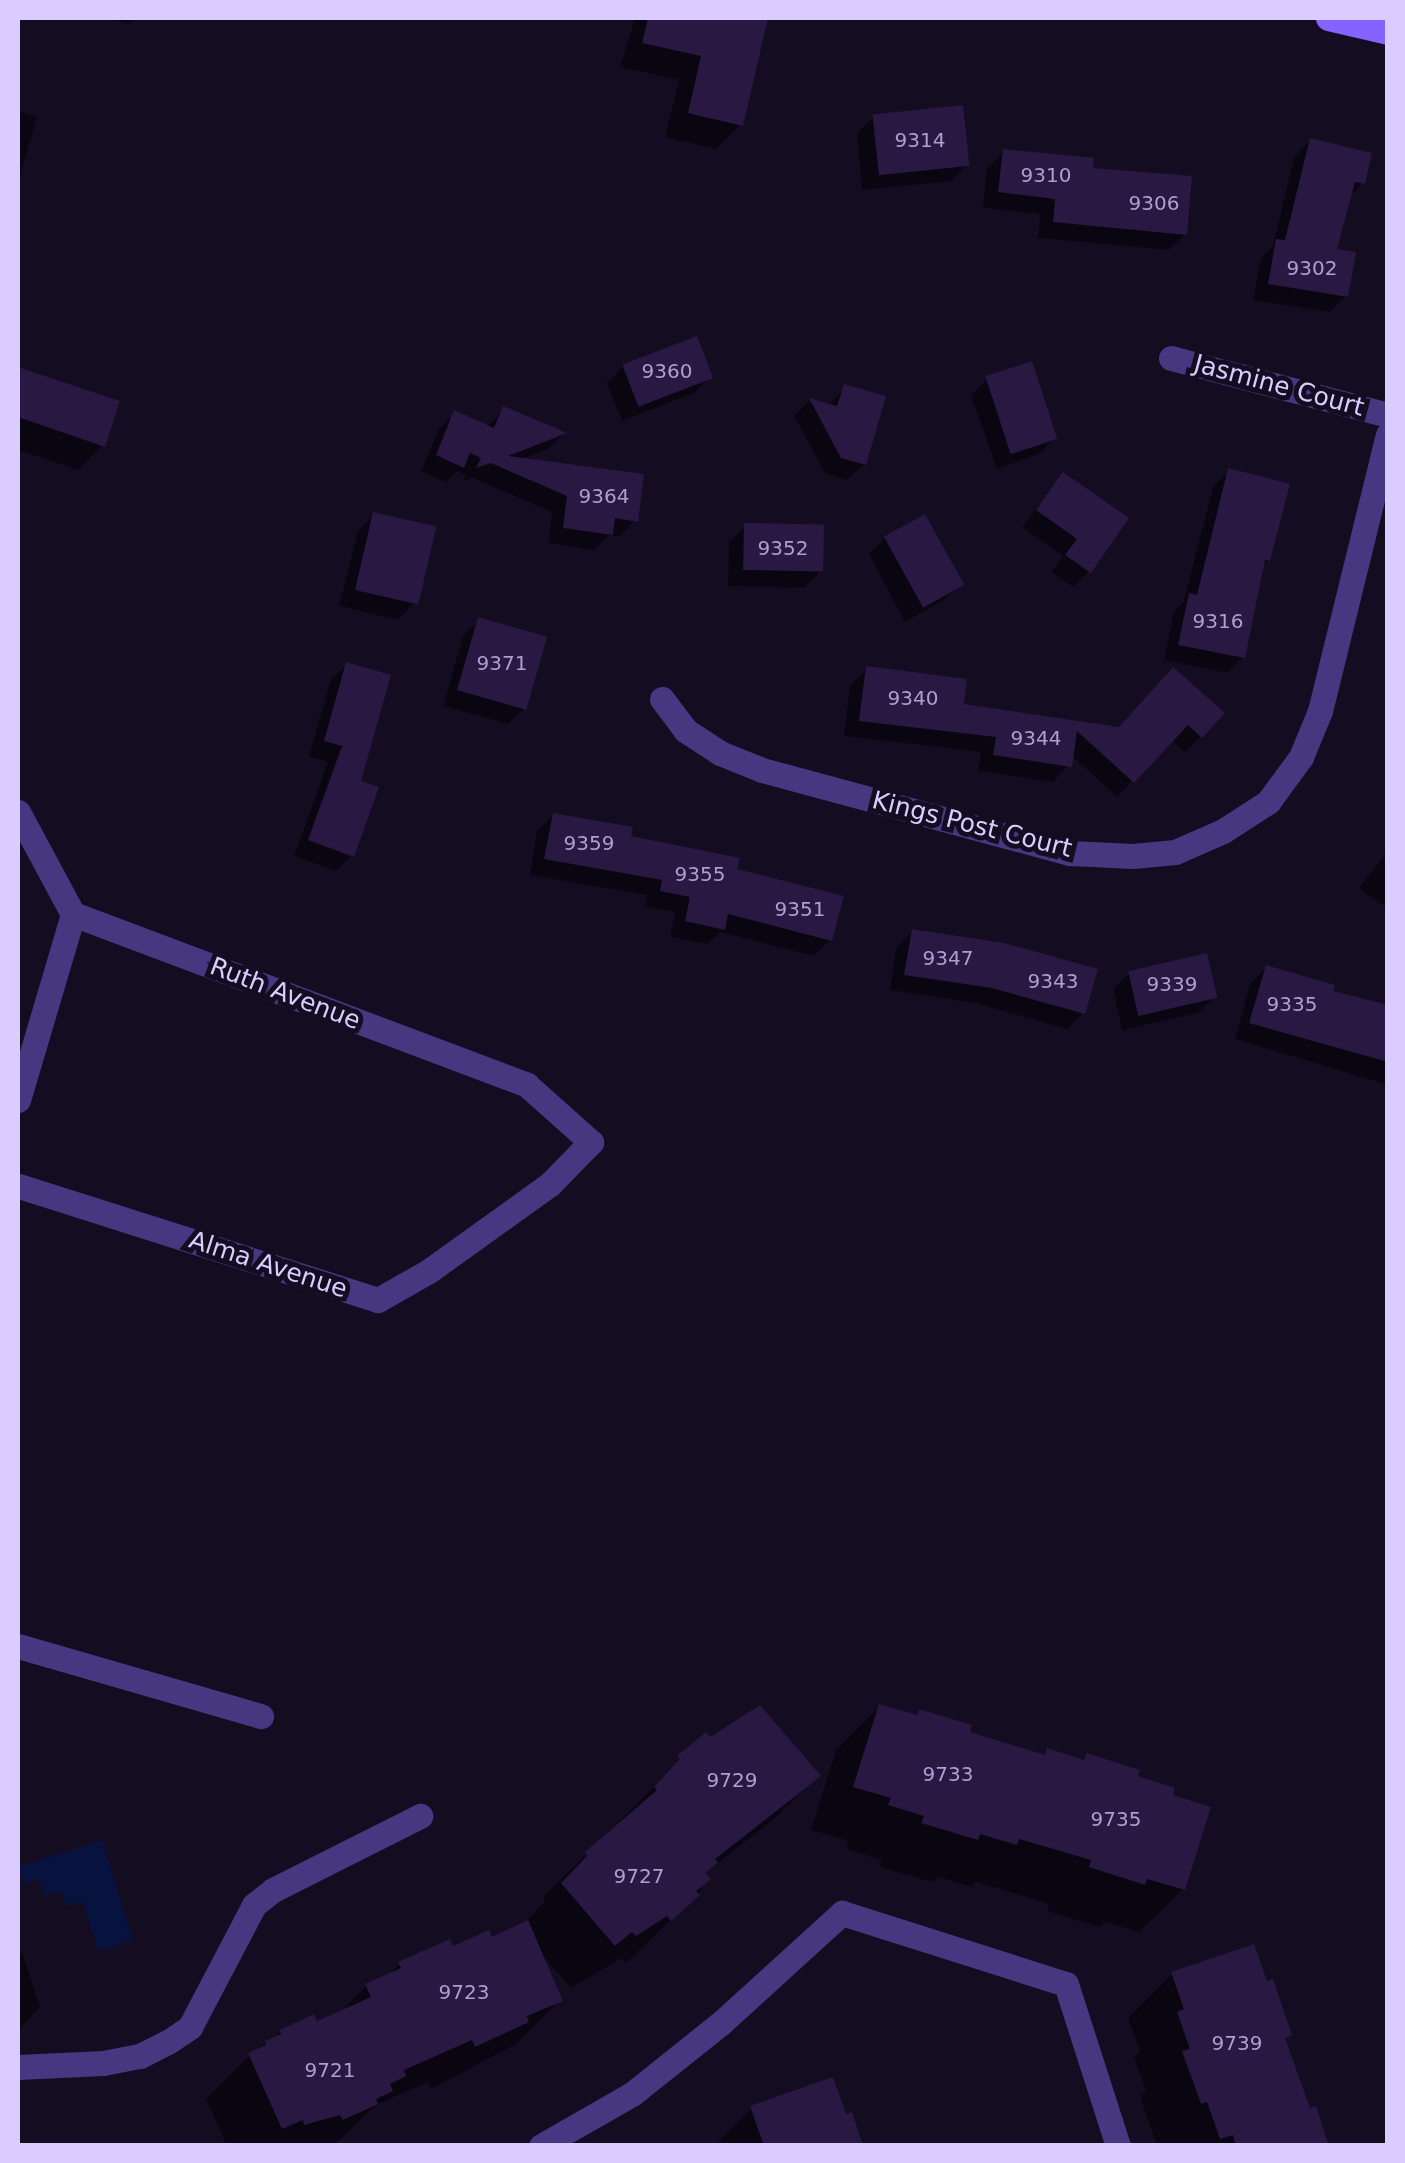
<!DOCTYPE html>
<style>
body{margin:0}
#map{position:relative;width:1405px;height:2163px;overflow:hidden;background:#140d21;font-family:"DejaVu Sans",sans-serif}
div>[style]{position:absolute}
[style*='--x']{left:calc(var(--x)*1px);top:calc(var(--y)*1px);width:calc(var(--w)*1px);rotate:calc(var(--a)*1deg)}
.water>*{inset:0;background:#08123e}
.shadow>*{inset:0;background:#0007}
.building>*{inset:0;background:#281842;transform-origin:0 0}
.street>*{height:25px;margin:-12.5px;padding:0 12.5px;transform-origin:12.5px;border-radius:12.5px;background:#473781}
.secondary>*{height:25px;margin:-12.5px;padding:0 12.5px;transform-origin:12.5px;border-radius:12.5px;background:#8463ff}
span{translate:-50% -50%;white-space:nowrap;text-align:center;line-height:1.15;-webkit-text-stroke:10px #140d21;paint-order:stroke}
.number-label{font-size:20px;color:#ae9fd0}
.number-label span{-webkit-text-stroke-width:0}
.street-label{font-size:25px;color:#dbccff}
.frame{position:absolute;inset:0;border:20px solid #dbccff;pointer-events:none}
</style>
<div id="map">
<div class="water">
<i style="clip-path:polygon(102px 1840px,133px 1940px,98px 1951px,83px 1901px,66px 1906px,61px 1891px,45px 1896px,39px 1879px,24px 1884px,18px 1867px)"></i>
</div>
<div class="shadow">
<i style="clip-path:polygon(107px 18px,136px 18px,129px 24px)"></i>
<i style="clip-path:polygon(635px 18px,765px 19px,740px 125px,716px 149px,665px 137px,679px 80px,620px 67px)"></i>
<i style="clip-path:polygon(18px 111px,37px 117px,18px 183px)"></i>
<i style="clip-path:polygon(873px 117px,967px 165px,951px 181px,862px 190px,857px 133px)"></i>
<i style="clip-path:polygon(1310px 141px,1363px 183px,1348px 198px,1334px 251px,1346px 296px,1330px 312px,1253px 300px,1261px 258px,1273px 246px,1294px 157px)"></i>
<i style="clip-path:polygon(1004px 152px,1090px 170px,1185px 234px,1169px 250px,1038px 238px,1040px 214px,983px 208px,987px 168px)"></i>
<i style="clip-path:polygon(623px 366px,710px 377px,694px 393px,622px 421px,607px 383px)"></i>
<i style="clip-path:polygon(18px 369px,117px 403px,103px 445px,79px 470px,18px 450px)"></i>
<i style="clip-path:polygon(987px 379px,1055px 438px,1039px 454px,997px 469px,971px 396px)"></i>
<i style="clip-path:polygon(845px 387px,864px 464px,847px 480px,825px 473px,794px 416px,809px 401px,828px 406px)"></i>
<i style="clip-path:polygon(504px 409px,563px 434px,548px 449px,519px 460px,635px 520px,619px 537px,609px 535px,594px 550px,548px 543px,552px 512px,473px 478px,463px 481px,466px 475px,457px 471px,446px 482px,421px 471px,439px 429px,455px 413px,487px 427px)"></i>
<i style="clip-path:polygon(1229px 471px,1268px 560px,1261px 567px,1243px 657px,1227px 673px,1164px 660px,1174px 612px,1184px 601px,1213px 487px)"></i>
<i style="clip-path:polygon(1063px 475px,1089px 571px,1073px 587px,1051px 572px,1063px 556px,1022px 527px)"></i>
<i style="clip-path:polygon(374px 515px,414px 603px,398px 620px,339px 606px,358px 531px)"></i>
<i style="clip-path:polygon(745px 526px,820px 572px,804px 588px,728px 586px,729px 542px)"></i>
<i style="clip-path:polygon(885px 538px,960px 584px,944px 600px,905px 622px,869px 554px)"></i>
<i style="clip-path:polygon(479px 620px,525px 708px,508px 724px,443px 706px,463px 636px)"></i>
<i style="clip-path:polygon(346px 665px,352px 855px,336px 871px,294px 856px,328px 762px,309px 757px,330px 681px)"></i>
<i style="clip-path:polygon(867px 669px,961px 706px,1118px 729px,1158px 686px,1201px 736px,1185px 752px,1171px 740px,1117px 797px,1071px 755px,1069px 765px,1053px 782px,978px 771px,981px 752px,844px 736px,850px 685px)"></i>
<i style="clip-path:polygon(553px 815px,734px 871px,830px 940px,814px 956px,720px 932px,707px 944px,670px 937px,675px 912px,645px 906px,647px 895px,530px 875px,537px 831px)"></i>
<i style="clip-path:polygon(1388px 851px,1388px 909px,1359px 888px)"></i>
<i style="clip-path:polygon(912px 932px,1083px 1013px,1067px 1029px,975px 1003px,890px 990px,896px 948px)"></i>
<i style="clip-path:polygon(1266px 968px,1330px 993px,1388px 1008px,1388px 1085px,1235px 1039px,1250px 984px)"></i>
<i style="clip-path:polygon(1129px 973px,1214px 997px,1198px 1013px,1122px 1030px,1113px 989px)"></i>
<i style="clip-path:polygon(880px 1706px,914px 1717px,919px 1712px,966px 1734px,1042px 1757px,1048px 1751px,1081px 1761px,1087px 1756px,1135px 1778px,1183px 1889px,1139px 1932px,1105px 1922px,1100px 1927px,1047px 1911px,1049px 1904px,976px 1882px,971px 1887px,937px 1877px,932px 1882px,879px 1867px,882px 1860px,846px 1849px,849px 1841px,811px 1830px,836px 1750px)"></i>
<i style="clip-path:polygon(706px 1735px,818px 1776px,774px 1819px,704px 1874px,708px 1879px,697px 1895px,626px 1963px,622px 1958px,571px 1988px,541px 1954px,560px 2000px,516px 2044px,431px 2089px,428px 2082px,376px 2105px,333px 2146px,227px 2146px,206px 2099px,250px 2055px,281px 2032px,339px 2014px,366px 1986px,386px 1978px,400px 1964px,490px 1940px,522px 1926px,545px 1901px,543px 1897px)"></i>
<i style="clip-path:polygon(22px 1952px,40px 2007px,18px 2030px,18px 1953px)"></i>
<i style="clip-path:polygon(1172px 1974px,1289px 2034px,1283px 2040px,1308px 2111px,1327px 2146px,1157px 2146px,1140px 2097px,1146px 2091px,1134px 2057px,1140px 2052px,1128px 2018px)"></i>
<i style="clip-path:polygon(752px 2108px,844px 2118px,861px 2146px,714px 2146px)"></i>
</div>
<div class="building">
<i style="clip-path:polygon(648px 18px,768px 18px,743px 126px,688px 113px,701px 56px,642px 43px)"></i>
<i style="left:963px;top:105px;width:61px;height:91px;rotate:84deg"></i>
<i style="clip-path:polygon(1310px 138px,1372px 153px,1365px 184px,1355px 182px,1337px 249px,1356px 252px,1348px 297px,1268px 284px,1276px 239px,1285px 240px)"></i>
<i style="clip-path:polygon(1003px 149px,1094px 158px,1093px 168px,1192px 176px,1187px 235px,1053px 222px,1055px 199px,998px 192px)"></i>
<i style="left:697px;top:336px;width:45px;height:80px;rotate:69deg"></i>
<i style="left:1032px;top:361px;width:82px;height:49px;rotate:72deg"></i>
<i style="clip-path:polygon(18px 367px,120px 401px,105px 447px,18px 417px)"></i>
<i style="clip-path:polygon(844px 384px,886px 396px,866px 465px,841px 458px,809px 398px,837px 406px)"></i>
<i style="clip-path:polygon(503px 406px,567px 433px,508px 456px,644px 474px,638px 522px,615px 518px,613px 535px,563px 528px,567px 496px,491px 463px,476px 468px,481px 458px,470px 453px,464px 468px,436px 455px,454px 410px,494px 428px)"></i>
<i style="clip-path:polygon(1228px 468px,1290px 484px,1270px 561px,1265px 560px,1245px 658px,1178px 645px,1189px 593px,1197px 595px)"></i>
<i style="clip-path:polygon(1063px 472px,1129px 518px,1091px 573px,1065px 555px,1077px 539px,1036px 510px)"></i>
<i style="left:373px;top:512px;width:65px;height:80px;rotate:13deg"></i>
<i style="left:925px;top:514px;width:81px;height:47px;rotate:61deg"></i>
<i style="left:744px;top:523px;width:80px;height:47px;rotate:1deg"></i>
<i style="left:478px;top:617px;width:72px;height:76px;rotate:16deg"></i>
<i style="clip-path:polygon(346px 662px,391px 675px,361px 781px,379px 787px,354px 857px,308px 840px,342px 746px,324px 741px)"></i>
<i style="clip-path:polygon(866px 666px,967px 679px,964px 704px,1119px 727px,1173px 667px,1225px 713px,1202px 738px,1188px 725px,1134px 783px,1077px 731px,1072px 767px,993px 755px,996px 737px,859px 721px)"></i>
<i style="clip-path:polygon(553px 813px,633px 827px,631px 836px,740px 858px,737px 869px,844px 896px,832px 941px,728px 914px,725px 930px,685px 921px,690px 897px,660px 891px,662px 880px,544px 859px)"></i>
<i style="clip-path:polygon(912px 929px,1004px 943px,1098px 969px,1085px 1014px,992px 988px,904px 975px)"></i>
<i style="left:1207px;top:953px;width:46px;height:81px;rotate:77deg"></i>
<i style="clip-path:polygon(1266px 965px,1335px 985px,1333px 991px,1388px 1005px,1388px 1062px,1249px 1023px)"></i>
<i style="clip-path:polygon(879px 1704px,917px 1715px,919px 1709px,972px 1725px,970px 1732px,1045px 1755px,1047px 1748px,1084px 1760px,1086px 1753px,1140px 1770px,1138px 1776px,1175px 1788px,1173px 1795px,1211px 1807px,1185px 1890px,1147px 1879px,1145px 1885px,1089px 1867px,1091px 1860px,1019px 1839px,1017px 1845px,980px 1834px,978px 1840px,921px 1823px,924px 1816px,888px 1805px,891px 1798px,853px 1787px)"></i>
<i style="clip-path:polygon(760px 1705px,821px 1776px,715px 1859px,718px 1862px,706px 1873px,711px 1879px,696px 1891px,700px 1895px,671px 1921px,667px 1916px,636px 1936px,632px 1932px,615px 1946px,561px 1883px,587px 1856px,585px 1852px,657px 1790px,654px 1787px,680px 1759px,677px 1756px,706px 1732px,710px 1737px)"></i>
<i style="clip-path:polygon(528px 1920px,563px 2001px,527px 2016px,529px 2022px,475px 2047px,472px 2040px,404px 2070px,406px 2076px,390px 2084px,393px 2091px,376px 2099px,378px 2104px,343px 2120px,340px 2115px,304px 2125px,303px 2120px,282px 2129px,248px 2053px,266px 2045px,265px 2041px,281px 2034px,280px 2030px,314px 2014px,317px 2021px,371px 1997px,365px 1984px,401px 1968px,398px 1962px,450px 1939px,453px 1946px,489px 1930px,492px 1937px)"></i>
<i style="clip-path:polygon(1254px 1944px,1267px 1981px,1273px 1979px,1292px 2035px,1285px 2038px,1310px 2108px,1316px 2106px,1329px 2146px,1236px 2146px,1233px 2135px,1220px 2139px,1207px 2102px,1201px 2104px,1182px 2051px,1190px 2049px,1177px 2012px,1184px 2009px,1171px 1972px)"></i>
<i style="clip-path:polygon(833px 2077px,846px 2114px,852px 2112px,863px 2146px,764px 2146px,750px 2106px)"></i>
</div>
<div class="street">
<i style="--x:1171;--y:358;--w:224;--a:14.7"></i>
<i style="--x:662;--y:699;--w:39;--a:53"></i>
<i style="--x:685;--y:730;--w:42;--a:33.3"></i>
<i style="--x:720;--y:753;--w:45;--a:22"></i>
<i style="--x:762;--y:770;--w:319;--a:15.1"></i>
<i style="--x:1070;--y:853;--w:63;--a:2.7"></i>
<i style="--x:1133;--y:856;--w:42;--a:-5.4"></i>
<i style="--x:1175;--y:852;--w:52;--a:-23.6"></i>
<i style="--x:1223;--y:831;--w:54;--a:-32.8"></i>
<i style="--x:1268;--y:802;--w:56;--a:-53.7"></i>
<i style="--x:1301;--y:757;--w:50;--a:-67.6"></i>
<i style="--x:1320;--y:711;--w:284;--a:-76.2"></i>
<i style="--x:18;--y:812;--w:116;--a:61.7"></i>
<i style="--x:73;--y:914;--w:485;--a:20.6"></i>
<i style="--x:527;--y:1085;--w:86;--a:41.7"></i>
<i style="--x:591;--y:1142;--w:59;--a:134.3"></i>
<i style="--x:550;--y:1184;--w:149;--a:144.3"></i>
<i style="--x:429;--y:1271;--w:59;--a:150.4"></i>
<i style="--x:378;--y:1300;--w:378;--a:-162.4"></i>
<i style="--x:18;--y:1100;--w:194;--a:-73.5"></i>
<i style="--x:18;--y:1646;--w:253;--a:16.1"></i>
<i style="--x:18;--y:2067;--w:85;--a:-2.7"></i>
<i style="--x:103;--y:2063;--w:38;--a:-11"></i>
<i style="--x:140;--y:2056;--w:31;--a:-27"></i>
<i style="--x:168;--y:2042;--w:27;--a:-34"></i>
<i style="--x:190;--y:2027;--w:138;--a:-62.3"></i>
<i style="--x:254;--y:1905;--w:24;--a:-38"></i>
<i style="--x:273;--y:1890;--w:165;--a:-26.7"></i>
<i style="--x:541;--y:2146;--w:105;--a:-29.7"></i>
<i style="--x:632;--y:2094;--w:114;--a:-38.6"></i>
<i style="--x:721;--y:2023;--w:164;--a:-42.3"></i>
<i style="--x:842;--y:1913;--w:235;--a:17.6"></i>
<i style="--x:1066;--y:1984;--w:170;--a:72.2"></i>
</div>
<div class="secondary">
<i style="--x:1328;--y:18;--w:62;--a:13.1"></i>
</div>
<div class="number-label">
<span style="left:920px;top:140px">9314</span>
<span style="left:1046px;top:175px">9310</span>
<span style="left:1154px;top:203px">9306</span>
<span style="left:1312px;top:268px">9302</span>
<span style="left:667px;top:371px">9360</span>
<span style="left:604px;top:496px">9364</span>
<span style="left:783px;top:548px">9352</span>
<span style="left:1218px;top:621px">9316</span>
<span style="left:502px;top:663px">9371</span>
<span style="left:913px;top:698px">9340</span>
<span style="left:1036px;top:738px">9344</span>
<span style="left:589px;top:843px">9359</span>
<span style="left:700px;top:874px">9355</span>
<span style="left:800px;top:909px">9351</span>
<span style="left:948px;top:958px">9347</span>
<span style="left:1053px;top:981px">9343</span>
<span style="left:1172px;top:984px">9339</span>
<span style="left:1292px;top:1004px">9335</span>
<span style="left:948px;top:1774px">9733</span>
<span style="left:732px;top:1780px">9729</span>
<span style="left:1116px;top:1819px">9735</span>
<span style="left:639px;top:1876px">9727</span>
<span style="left:464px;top:1992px">9723</span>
<span style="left:1237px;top:2043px">9739</span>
<span style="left:330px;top:2070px">9721</span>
</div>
<div class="street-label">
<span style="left:1279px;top:386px;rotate:15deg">Jasmine Court</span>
<span style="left:972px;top:825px;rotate:14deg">Kings Post Court</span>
<span style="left:285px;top:994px;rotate:21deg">Ruth Avenue</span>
<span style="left:268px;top:1265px;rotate:18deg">Alma Avenue</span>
</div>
<div class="frame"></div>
</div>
